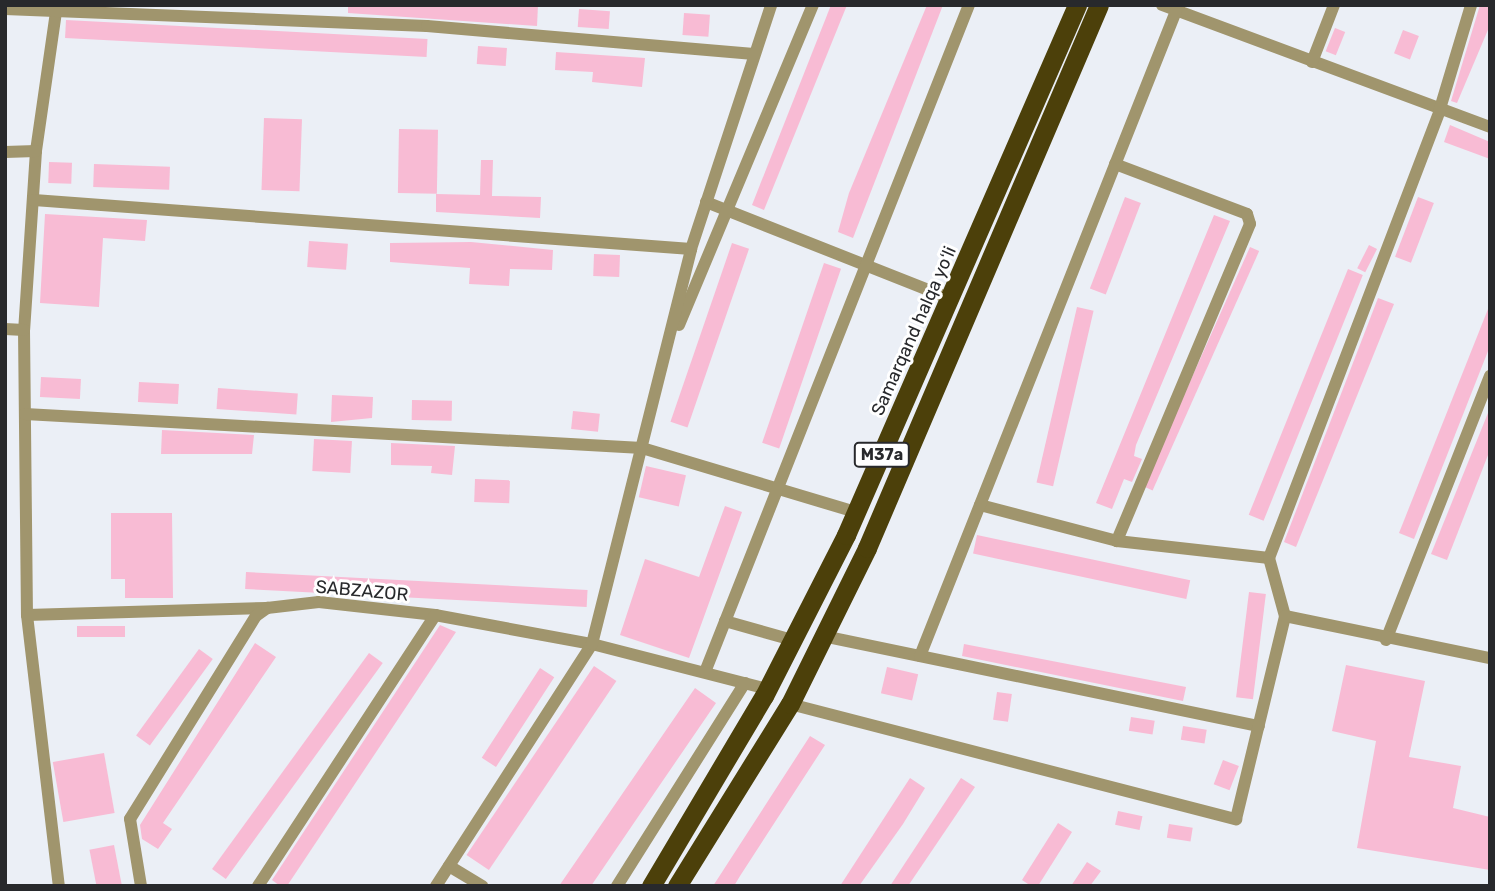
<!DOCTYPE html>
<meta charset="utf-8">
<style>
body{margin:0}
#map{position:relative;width:1495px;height:891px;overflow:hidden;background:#ebeff6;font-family:Rubik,sans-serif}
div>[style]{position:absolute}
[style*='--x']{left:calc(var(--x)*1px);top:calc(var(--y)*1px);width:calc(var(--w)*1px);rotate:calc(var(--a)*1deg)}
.building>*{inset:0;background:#f8bbd4;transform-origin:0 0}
.minor>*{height:12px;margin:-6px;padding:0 6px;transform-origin:6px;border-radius:6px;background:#a0956d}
.trunk>*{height:19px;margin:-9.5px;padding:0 9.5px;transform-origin:9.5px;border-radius:9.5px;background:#4c400a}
span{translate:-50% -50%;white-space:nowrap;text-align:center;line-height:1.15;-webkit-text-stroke:6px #fff;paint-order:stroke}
.shield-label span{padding:2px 5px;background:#fff;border:2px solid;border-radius:5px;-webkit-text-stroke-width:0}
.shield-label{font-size:16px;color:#28292c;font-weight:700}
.street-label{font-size:18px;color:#28292c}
.frame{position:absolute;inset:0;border:7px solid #28292c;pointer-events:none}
</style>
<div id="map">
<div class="building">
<i style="clip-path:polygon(348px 5px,538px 5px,537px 26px,348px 13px)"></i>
<i style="clip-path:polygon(831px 5px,847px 5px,764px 210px,752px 205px)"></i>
<i style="clip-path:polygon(927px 5px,943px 5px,853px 238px,838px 232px,849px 193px)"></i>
<i style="clip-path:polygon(1480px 5px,1490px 5px,1490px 25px,1457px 103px,1451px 101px)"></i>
<i style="left:579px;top:9px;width:31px;height:18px;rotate:4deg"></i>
<i style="left:684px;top:13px;width:26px;height:22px;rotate:4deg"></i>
<i style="left:66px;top:20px;width:362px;height:18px;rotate:3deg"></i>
<i style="left:1335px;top:28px;width:11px;height:25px;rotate:22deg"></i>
<i style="left:1403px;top:30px;width:17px;height:25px;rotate:21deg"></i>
<i style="left:478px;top:46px;width:29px;height:18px;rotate:4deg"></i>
<i style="clip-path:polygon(556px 52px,645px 58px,642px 87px,592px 82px,593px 72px,555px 70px)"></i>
<i style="left:264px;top:118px;width:38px;height:72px;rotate:2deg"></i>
<i style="clip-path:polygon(1450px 125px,1490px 142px,1490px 159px,1444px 142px)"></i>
<i style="left:399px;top:129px;width:39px;height:64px;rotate:1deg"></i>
<i style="clip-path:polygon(481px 160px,493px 160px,492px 196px,541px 197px,540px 218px,436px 212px,436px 194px,480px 195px)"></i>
<i style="left:49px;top:162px;width:23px;height:21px;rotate:2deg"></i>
<i style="left:94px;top:164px;width:76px;height:23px;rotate:2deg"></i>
<i style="left:1125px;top:197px;width:17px;height:98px;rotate:21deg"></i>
<i style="left:1418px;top:197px;width:17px;height:64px;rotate:21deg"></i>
<i style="clip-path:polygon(45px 214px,147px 220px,145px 241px,103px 238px,99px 307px,40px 303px)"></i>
<i style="clip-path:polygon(1214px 215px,1230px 221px,1136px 445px,1134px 456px,1142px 459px,1132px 482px,1124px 479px,1112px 509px,1096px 503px)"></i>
<i style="left:309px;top:241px;width:39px;height:26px;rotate:4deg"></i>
<i style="clip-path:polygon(471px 242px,553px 250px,552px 270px,510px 269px,509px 286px,469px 284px,470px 268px,390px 262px,390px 243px)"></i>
<i style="left:732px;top:243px;width:18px;height:189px;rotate:19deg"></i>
<i style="left:1369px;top:245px;width:9px;height:26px;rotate:27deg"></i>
<i style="left:1250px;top:247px;width:10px;height:262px;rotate:24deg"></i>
<i style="left:594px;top:254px;width:26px;height:22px;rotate:2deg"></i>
<i style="left:824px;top:263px;width:18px;height:190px;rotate:19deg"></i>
<i style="left:1348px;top:269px;width:16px;height:265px;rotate:22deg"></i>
<i style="clip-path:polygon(1378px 298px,1394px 304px,1296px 547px,1284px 542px)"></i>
<i style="clip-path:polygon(1490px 304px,1490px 346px,1414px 539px,1399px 533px)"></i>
<i style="left:1077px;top:307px;width:17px;height:180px;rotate:13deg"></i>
<i style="left:41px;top:377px;width:40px;height:20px;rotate:3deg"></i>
<i style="left:139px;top:382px;width:40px;height:20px;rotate:3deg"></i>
<i style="left:218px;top:388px;width:80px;height:21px;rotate:4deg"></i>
<i style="clip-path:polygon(332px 395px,373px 397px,372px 418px,331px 422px)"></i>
<i style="left:412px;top:400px;width:40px;height:20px;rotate:1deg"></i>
<i style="clip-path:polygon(1490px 408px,1490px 450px,1447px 560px,1431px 554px)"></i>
<i style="left:573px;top:411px;width:27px;height:18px;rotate:6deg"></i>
<i style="clip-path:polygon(162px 430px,254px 435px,252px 454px,161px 454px)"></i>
<i style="left:314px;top:439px;width:38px;height:32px;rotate:3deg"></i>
<i style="clip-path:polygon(391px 443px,455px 446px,452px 475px,431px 473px,432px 466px,391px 465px)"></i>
<i style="left:646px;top:466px;width:41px;height:32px;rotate:13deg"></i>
<i style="left:475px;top:479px;width:35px;height:23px;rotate:2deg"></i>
<i style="clip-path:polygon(725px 506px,742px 512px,689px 658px,620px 635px,645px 559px,699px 577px)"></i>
<i style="clip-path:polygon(111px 513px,172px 513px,173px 598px,125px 598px,125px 579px,111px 579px)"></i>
<i style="left:977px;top:535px;width:218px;height:19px;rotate:12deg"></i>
<i style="left:246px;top:572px;width:342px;height:17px;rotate:3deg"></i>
<i style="left:1249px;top:592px;width:17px;height:106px;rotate:7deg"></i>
<i style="clip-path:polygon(440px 625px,456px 632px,287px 886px,280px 886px,272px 880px)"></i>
<i style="left:125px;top:626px;width:11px;height:48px;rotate:90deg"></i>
<i style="clip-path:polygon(255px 643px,276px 657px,163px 823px,172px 829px,158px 849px,142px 839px,140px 825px)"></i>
<i style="clip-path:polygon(964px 644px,1186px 687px,1183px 701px,962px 656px)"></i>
<i style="left:199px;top:649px;width:17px;height:107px;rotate:36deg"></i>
<i style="left:369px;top:653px;width:17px;height:267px;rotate:36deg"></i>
<i style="clip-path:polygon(1346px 665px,1425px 681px,1409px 757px,1461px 766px,1453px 808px,1490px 817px,1490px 870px,1357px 848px,1376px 741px,1332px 731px)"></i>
<i style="left:594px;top:666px;width:27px;height:228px;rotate:34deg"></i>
<i style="left:887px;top:667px;width:32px;height:27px;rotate:13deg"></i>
<i style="left:540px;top:668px;width:17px;height:107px;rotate:33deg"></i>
<i style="clip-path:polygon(695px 688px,716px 703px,640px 814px,591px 886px,559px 886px)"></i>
<i style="left:997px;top:692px;width:15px;height:28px;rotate:8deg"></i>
<i style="left:1131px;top:717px;width:24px;height:14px;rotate:9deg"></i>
<i style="left:1183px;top:726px;width:24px;height:14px;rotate:9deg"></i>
<i style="clip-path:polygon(810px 736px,825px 745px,740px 876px,734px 886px,713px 886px)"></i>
<i style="left:104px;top:753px;width:61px;height:52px;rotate:80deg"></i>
<i style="left:1223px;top:760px;width:17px;height:26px;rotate:21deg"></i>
<i style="clip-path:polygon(910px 778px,925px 788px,903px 824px,859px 886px,840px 886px)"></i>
<i style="clip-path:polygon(961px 778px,975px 787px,908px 886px,890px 886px)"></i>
<i style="left:1118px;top:811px;width:25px;height:14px;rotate:12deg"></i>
<i style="clip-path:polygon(1058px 823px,1072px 832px,1038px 886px,1031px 886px,1022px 880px)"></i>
<i style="left:1169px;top:824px;width:24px;height:14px;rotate:9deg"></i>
<i style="left:114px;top:845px;width:42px;height:25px;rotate:79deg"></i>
<i style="clip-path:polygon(1087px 862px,1101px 871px,1090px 886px,1071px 886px)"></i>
</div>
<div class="minor">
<i style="--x:57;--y:5;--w:148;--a:98.2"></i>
<i style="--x:36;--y:151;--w:179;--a:93.8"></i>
<i style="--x:24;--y:330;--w:285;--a:89.4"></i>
<i style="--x:27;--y:615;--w:273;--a:83.3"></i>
<i style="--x:1162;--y:5;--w:350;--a:20.4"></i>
<i style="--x:5;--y:9;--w:422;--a:2.3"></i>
<i style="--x:427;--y:26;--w:328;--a:4.9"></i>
<i style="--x:1312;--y:62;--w:61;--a:-68.9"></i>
<i style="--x:5;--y:152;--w:31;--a:-2"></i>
<i style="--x:1115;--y:164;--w:141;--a:20.7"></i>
<i style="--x:1247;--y:214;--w:10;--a:73"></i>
<i style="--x:1250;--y:224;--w:344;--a:112.8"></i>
<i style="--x:34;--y:200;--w:659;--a:4.27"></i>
<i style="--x:706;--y:202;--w:264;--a:21.6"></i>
<i style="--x:679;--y:325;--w:347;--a:-67.3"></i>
<i style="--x:5;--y:329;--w:19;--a:3"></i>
<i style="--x:25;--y:414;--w:618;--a:3.15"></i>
<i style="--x:642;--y:448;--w:223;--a:16.7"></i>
<i style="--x:980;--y:505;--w:142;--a:14.7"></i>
<i style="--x:1117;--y:541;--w:153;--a:6.4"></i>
<i style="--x:1269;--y:558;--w:60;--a:74.6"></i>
<i style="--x:1269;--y:558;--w:477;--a:-69.1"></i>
<i style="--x:1439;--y:112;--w:112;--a:-73.3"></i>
<i style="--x:27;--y:615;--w:240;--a:-1.7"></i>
<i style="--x:725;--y:621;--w:70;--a:15.8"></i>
<i style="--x:823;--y:636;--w:445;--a:11.7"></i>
<i style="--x:1386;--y:640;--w:284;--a:-68.5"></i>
<i style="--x:920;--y:656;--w:694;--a:-68.35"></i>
<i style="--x:705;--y:672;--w:717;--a:-68.41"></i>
<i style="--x:790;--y:704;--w:461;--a:14.5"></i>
<i style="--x:1236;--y:819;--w:209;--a:-76.4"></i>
<i style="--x:1285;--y:616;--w:209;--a:11.6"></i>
<i style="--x:449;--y:866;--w:39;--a:31"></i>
<i style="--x:141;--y:886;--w:68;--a:-99.3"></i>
<i style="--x:130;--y:819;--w:239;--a:-58.2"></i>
<i style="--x:256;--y:616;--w:14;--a:-36"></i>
<i style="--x:267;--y:608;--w:52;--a:-6.6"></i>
<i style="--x:319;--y:602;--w:117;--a:6.4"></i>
<i style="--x:435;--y:615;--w:160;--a:10.5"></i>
<i style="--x:592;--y:644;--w:181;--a:14.4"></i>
<i style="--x:258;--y:886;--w:324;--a:-56.8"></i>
<i style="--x:436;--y:886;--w:288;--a:-57.2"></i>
<i style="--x:592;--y:644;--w:407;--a:-75.9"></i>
<i style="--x:691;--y:249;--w:257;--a:-71.8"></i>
<i style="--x:617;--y:886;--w:240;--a:-57.8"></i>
</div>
<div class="trunk">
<i style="--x:651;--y:886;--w:221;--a:-59.3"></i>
<i style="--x:764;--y:696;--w:181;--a:-63"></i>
<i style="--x:846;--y:535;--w:578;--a:-66.45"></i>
<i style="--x:677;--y:886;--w:214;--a:-58.2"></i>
<i style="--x:790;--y:704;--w:174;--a:-63.7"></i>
<i style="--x:867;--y:548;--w:590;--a:-66.87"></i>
</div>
<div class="shield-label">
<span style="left:882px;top:455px">M37a</span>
</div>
<div class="street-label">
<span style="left:914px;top:331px;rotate:-66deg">Samarqand halqa yoʻli</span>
<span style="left:362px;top:591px;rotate:5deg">SABZAZOR</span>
</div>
<div class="frame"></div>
</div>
